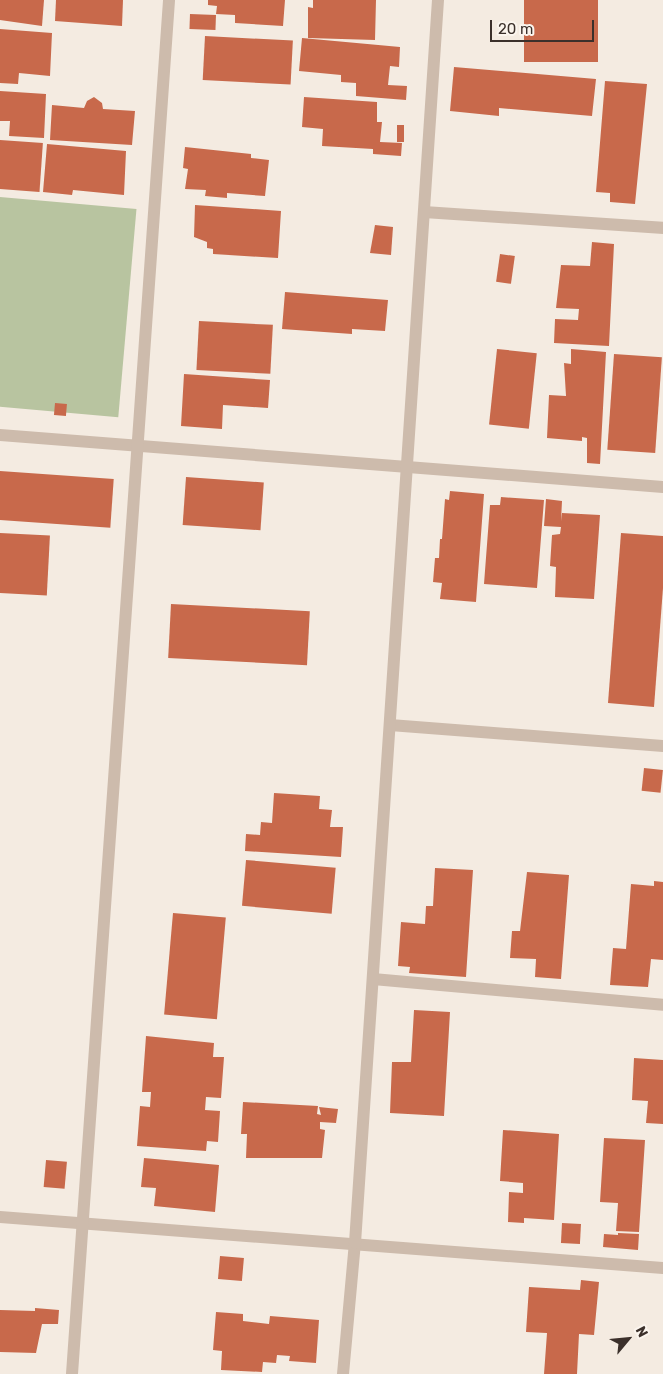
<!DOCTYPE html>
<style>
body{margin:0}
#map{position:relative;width:663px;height:1374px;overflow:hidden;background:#f4ebe1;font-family:Rubik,sans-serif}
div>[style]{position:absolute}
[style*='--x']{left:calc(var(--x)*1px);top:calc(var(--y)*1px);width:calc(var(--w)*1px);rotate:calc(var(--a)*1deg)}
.green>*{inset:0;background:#b8c4a0;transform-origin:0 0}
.building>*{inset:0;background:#c8694b;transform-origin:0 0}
.minor>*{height:12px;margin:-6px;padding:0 6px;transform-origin:6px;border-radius:6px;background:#cdbbac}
span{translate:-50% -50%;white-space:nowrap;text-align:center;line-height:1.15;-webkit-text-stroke:4px #fbf5ee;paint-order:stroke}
.north{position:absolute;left:603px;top:1314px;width:50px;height:50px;-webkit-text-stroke:4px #fbf5ee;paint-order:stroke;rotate:62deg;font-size:14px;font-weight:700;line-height:20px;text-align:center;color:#3b302b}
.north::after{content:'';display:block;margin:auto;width:18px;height:22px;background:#3b302b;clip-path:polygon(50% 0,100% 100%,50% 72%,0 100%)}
.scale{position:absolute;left:490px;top:20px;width:104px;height:22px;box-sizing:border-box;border:2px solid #3b302b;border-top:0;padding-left:6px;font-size:15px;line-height:18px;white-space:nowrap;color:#3b302b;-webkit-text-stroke:4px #fbf5ee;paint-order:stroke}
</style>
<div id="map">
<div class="green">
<i style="left:0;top:197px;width:137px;height:209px;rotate:5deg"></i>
</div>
<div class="building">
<i style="clip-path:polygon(0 0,44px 0,42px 26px,0 20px)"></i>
<i style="clip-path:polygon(56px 0,123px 0,122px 26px,55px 21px)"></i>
<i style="clip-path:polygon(208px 0,285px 0,283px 26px,235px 23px,235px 15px,216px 14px,217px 6px,208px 5px)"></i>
<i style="clip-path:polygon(313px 0,376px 0,375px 40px,308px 38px,308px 7px,313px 8px)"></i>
<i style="left:524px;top:0;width:74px;height:62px"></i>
<i style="left:190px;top:14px;width:26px;height:15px;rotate:2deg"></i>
<i style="clip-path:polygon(0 29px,52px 33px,50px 76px,19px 73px,18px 84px,0 83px)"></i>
<i style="left:205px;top:36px;width:88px;height:44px;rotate:3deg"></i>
<i style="clip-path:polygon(302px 38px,400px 47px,399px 67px,390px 66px,388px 85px,407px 86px,406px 100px,356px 96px,356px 83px,341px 82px,341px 75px,299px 71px)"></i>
<i style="clip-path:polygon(454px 67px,596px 79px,592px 116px,499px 108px,499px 116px,450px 111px)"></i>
<i style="clip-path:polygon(605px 81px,647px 84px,635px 204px,610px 202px,610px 193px,596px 192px)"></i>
<i style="clip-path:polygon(0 91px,46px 94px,44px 138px,9px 136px,10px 121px,0 121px)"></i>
<i style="clip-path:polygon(94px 97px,102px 103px,103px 109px,135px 111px,132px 145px,50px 140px,52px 105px,84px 108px,87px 101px)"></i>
<i style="clip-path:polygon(304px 97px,377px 102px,377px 122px,382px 122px,380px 142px,402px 143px,401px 156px,373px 154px,373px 149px,322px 146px,323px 129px,302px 127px)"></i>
<i style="left:397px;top:125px;width:7px;height:17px"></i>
<i style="left:0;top:140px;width:43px;height:49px;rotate:4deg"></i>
<i style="clip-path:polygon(47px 144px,126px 151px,124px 195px,73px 190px,72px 195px,43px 192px)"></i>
<i style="clip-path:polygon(185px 147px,251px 154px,251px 158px,269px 160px,265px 196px,227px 193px,227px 198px,205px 196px,206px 190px,185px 189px,188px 169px,183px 168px)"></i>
<i style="clip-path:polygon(195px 205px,281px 211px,278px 258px,213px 254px,213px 249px,207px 248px,207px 242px,194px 237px)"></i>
<i style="clip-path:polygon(375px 225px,393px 227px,391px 255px,370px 253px)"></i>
<i style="clip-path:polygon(592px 242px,614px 244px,609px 346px,554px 343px,555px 319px,578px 320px,579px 309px,556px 308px,561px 265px,590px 266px)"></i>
<i style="left:500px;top:254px;width:15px;height:28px;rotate:8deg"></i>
<i style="clip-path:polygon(285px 292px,388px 300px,385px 331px,352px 329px,352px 334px,282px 329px)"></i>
<i style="left:199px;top:321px;width:74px;height:49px;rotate:3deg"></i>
<i style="left:497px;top:349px;width:40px;height:76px;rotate:6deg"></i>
<i style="clip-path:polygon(571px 349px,606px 352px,600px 464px,587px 463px,587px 438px,582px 437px,582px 441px,547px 438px,549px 395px,566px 396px,564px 363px,571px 364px)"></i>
<i style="left:614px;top:354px;width:48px;height:96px;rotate:4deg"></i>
<i style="clip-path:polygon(184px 374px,270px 380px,268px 408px,223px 405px,222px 429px,181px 426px)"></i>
<i style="left:55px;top:403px;width:12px;height:12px;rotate:5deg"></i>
<i style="left:0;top:471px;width:114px;height:49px;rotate:4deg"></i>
<i style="left:186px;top:477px;width:78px;height:48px;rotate:4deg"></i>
<i style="clip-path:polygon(450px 491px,484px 494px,476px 602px,440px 599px,442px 583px,433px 582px,435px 558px,439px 558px,440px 539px,442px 539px,445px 499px,449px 500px)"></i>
<i style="clip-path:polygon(501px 497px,544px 500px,537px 588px,484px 584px,490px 505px,500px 505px)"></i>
<i style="clip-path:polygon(546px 499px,562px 501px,561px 521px,562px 513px,600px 515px,594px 599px,555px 597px,556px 567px,550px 566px,552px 535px,560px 534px,561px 527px,544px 526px)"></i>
<i style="left:0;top:533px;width:50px;height:60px;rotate:3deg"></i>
<i style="clip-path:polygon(621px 533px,663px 536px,663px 588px,654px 707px,608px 703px)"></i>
<i style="left:171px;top:604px;width:139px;height:54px;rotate:3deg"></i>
<i style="left:644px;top:768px;width:19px;height:23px;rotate:6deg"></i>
<i style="clip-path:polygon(274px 793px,320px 796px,319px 809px,332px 810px,330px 827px,343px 827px,341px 857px,245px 851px,246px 834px,260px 835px,261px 822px,272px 823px)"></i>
<i style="left:246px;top:860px;width:90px;height:46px;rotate:5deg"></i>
<i style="clip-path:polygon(435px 868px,473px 870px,466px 977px,409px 973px,410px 967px,398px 966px,401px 922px,425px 924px,426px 906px,433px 906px)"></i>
<i style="clip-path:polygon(527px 872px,569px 875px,561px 979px,535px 977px,536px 959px,510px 958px,512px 931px,520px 931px)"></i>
<i style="clip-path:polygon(654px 881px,663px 882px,663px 960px,651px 959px,648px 987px,610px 985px,613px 948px,626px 949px,631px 884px,654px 886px)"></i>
<i style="left:173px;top:913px;width:53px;height:102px;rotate:5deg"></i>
<i style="clip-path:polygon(414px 1010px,450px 1012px,444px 1116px,390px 1113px,392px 1062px,411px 1062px)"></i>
<i style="clip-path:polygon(146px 1036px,214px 1043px,213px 1057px,224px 1057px,221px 1098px,206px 1097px,205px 1110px,220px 1111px,218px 1142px,207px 1141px,206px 1151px,137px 1146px,140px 1106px,150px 1107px,151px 1092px,142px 1092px)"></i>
<i style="clip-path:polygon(634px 1058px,663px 1060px,663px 1124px,646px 1123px,648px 1101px,632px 1100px)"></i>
<i style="clip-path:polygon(243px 1102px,318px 1106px,317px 1114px,321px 1115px,319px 1107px,338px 1109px,336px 1123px,320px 1122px,320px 1129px,325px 1130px,322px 1158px,246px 1158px,247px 1134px,241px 1134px)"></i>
<i style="clip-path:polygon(503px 1130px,559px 1134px,554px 1220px,524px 1218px,524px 1223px,508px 1222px,509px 1192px,523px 1193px,523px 1183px,500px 1181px)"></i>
<i style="clip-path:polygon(604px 1138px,645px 1140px,639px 1232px,616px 1231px,618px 1203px,600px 1202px)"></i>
<i style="clip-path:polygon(144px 1158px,219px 1165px,215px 1212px,154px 1206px,156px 1188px,141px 1187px)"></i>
<i style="left:46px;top:1160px;width:21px;height:27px;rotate:5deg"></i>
<i style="left:562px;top:1223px;width:19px;height:20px;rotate:3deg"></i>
<i style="clip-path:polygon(618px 1233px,639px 1234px,638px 1250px,603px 1247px,604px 1234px,618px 1235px)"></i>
<i style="left:220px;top:1256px;width:24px;height:23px;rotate:5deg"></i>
<i style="clip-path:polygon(581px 1280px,599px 1282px,594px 1335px,579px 1334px,577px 1374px,544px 1374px,547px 1333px,526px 1332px,529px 1287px,580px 1290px)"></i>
<i style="clip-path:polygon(35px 1308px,59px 1310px,58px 1324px,42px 1324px,36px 1353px,0 1352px,0 1310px,35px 1311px)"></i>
<i style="clip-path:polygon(216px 1312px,243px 1314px,243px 1321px,269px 1324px,270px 1316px,319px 1320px,316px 1363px,289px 1361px,290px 1356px,277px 1355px,276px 1363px,263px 1362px,262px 1372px,221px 1370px,222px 1351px,213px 1350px)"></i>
</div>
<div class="minor">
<i style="--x:424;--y:212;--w:240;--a:3.8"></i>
<i style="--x:0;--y:435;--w:665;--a:4.48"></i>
<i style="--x:390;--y:725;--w:274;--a:4.4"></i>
<i style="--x:373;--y:979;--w:291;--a:5.1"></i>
<i style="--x:0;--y:1217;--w:665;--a:4.4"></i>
<i style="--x:72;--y:1374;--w:1377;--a:-85.96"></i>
<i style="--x:343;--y:1374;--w:132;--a:-84.8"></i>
<i style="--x:355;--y:1243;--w:1246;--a:-86.18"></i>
</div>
<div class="north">N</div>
<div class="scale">20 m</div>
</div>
